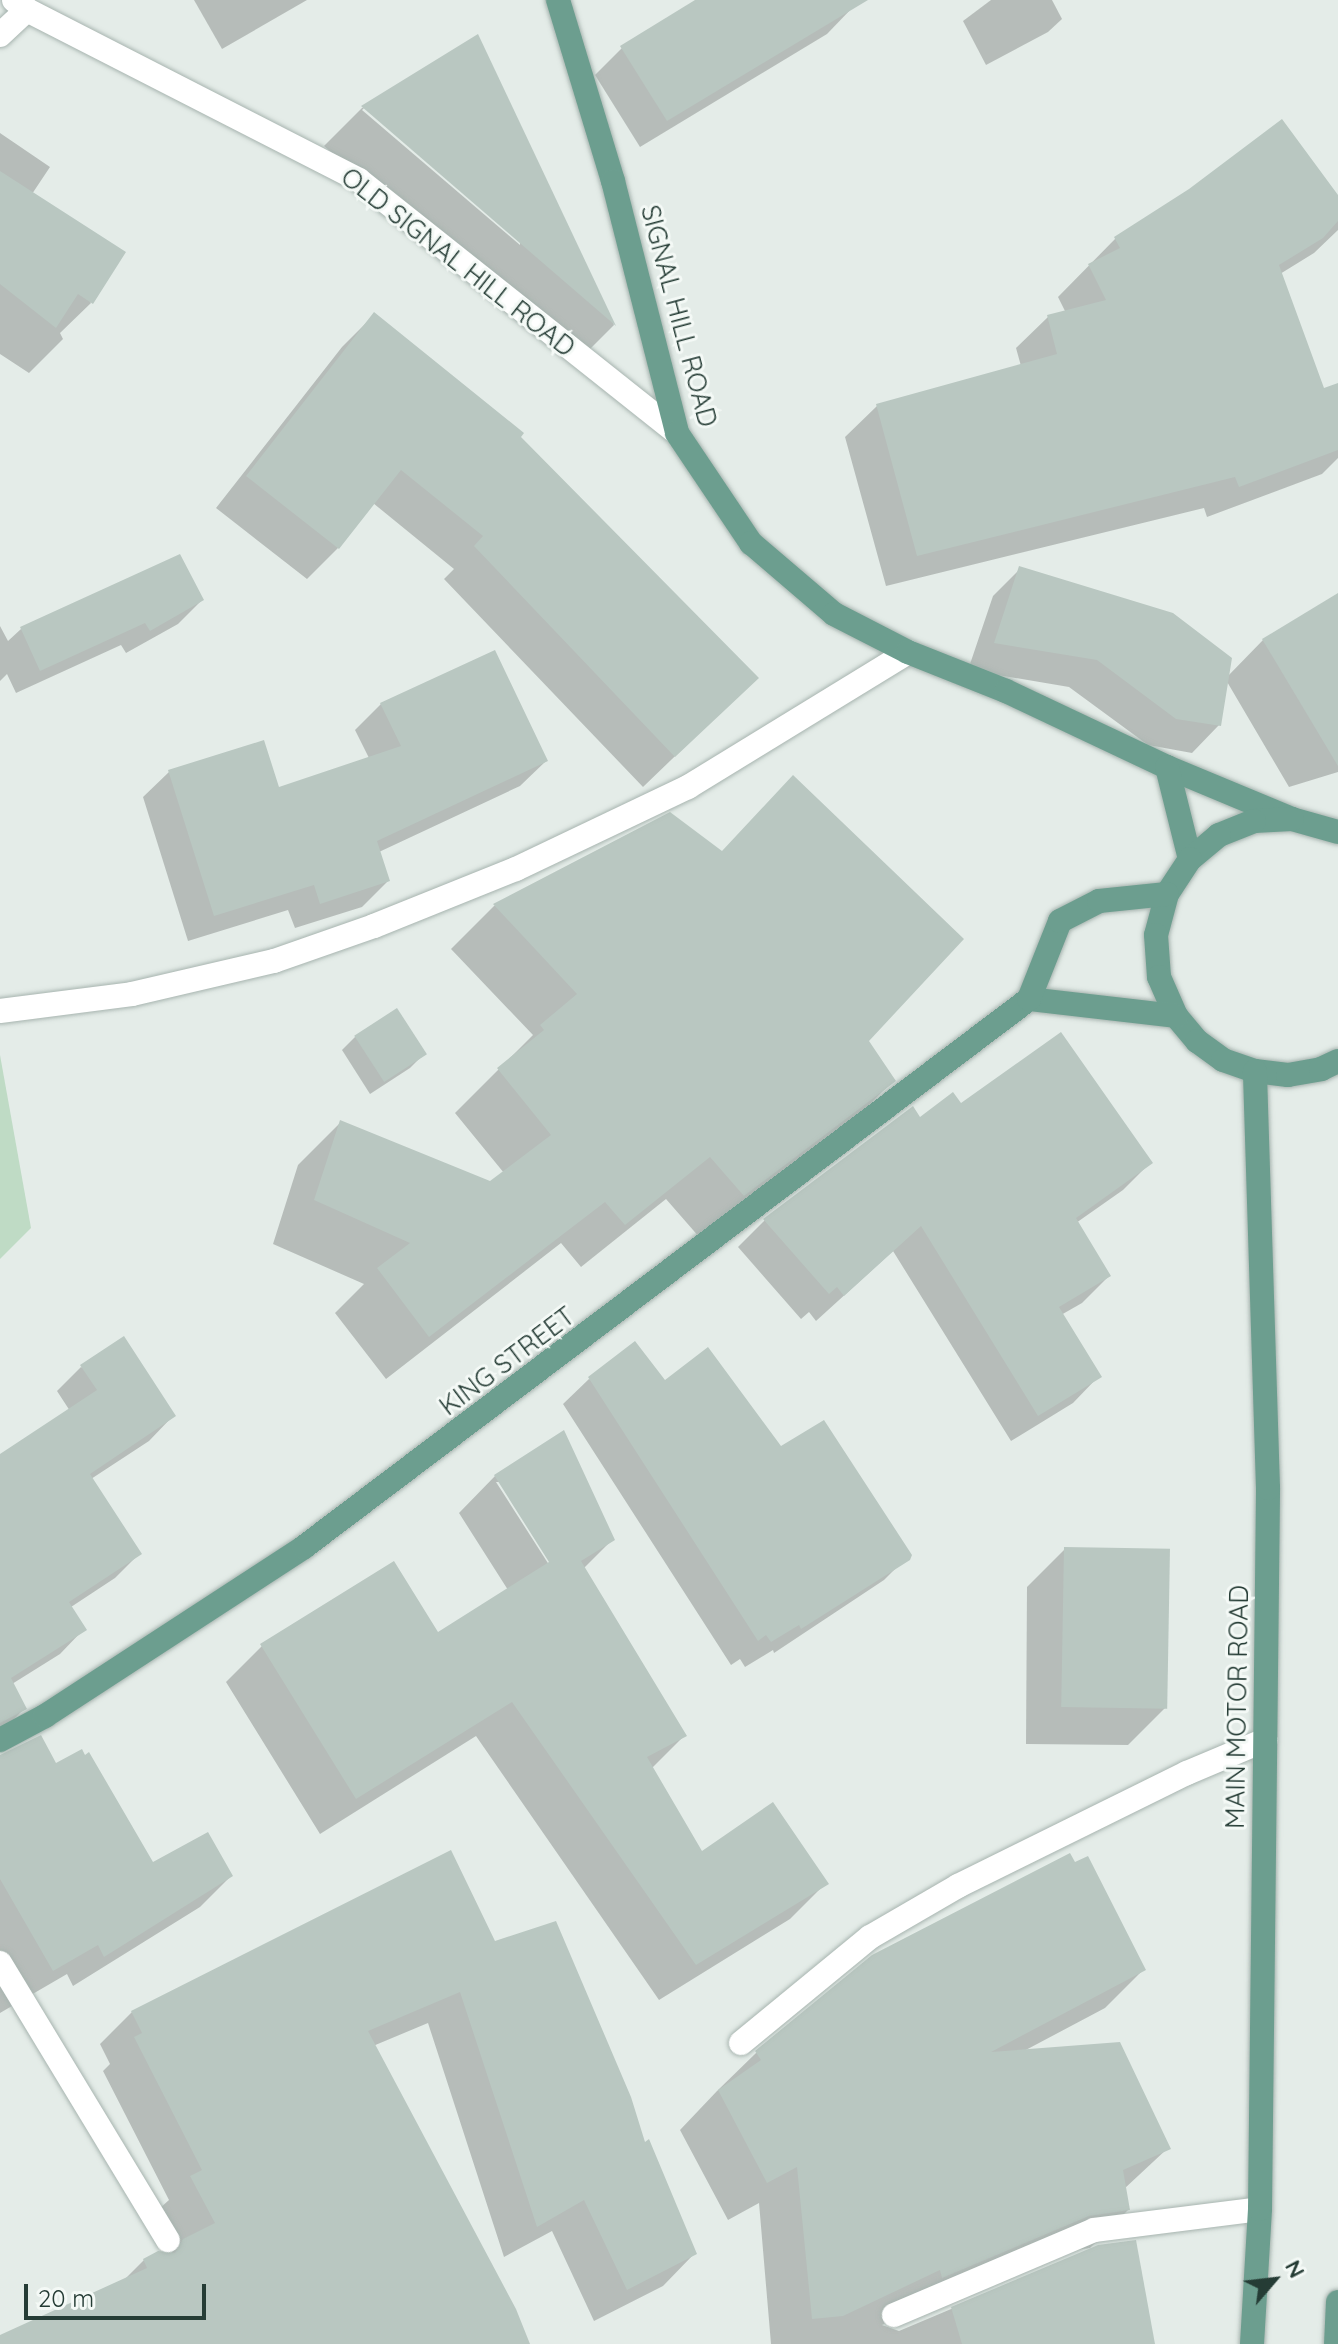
<!DOCTYPE html>
<style>
body{margin:0}
#map{position:relative;width:1338px;height:2344px;overflow:hidden;background:#e4ece8;font-family:Quicksand,sans-serif}
div>[style]{position:absolute}
[style*='--x']{left:calc(var(--x)*1px);top:calc(var(--y)*1px);width:calc(var(--w)*1px);rotate:calc(var(--a)*1deg)}
.green>*{inset:0;background:#bfdbc5}
.shadow>*{inset:0;background:#0003}
.building>*{inset:0;background:#b9c7c1;transform-origin:0 0}
.roads{filter:drop-shadow(0 0 2px #a7b4af) drop-shadow(0 0 2px #a7b4af)}
.minor>*{height:24px;margin:-12px;padding:0 12px;transform-origin:12px;border-radius:12px;background:#fff}
.major>*{height:24px;margin:-12px;padding:0 12px;transform-origin:12px;border-radius:12px;background:#6c9e8f}
span{translate:-50% -50%;white-space:nowrap;text-align:center;line-height:1.15;-webkit-text-stroke:6px #f4f9f6;paint-order:stroke}
.street-label{font-size:26px;color:#253c35}
.north{position:absolute;left:1234px;top:2240px;width:80px;height:80px;-webkit-text-stroke:6px #f4f9f6;paint-order:stroke;rotate:62deg;font-size:22px;font-weight:700;line-height:32px;text-align:center;color:#253c35}
.north::after{content:'';display:block;margin:auto;width:28px;height:36px;background:#253c35;clip-path:polygon(50% 0,100% 100%,50% 72%,0 100%)}
.scale{position:absolute;left:24px;top:2284px;width:182px;height:36px;box-sizing:border-box;border:4px solid #253c35;border-top:0;padding-left:10px;font-size:24px;line-height:28px;white-space:nowrap;color:#253c35;-webkit-text-stroke:6px #f4f9f6;paint-order:stroke}
</style>
<div id="map">
<div class="green">
<i style="clip-path:polygon(0 1055px,31px 1228px,0 1259px)"></i>
</div>
<div class="shadow">
<i style="clip-path:polygon(194px 0,307px 0,222px 49px)"></i>
<i style="clip-path:polygon(697px 0,850px 0,854px 6px,827px 34px,640px 147px,595px 75px,622px 48px)"></i>
<i style="clip-path:polygon(991px 0,1052px 0,1062px 19px,1048px 32px,986px 65px,963px 21px)"></i>
<i style="clip-path:polygon(evenodd,477px 37px,614px 325px,576px 363px,324px 146px,362px 108px,477px 37px,365px 107px,520px 240px,520px 245px,362px 110px,365px 107px)"></i>
<i style="clip-path:polygon(0 133px,50px 167px,32px 194px,91px 303px,60px 333px,63px 339px,29px 373px,0 354px)"></i>
<i style="clip-path:polygon(1338px 211px,1338px 230px,1314px 253px,1280px 274px,1323px 391px,1338px 401px,1338px 458px,1322px 474px,1207px 517px,1204px 508px,886px 586px,845px 437px,877px 406px,1021px 366px,1016px 348px,1048px 317px,1066px 313px,1058px 297px,1115px 239px)"></i>
<i style="clip-path:polygon(374px 315px,518px 437px,724px 709px,643px 787px,444px 579px,454px 569px,373px 503px,338px 548px,307px 579px,216px 508px,342px 347px)"></i>
<i style="clip-path:polygon(1020px 569px,1227px 677px,1263px 640px,1338px 596px,1338px 772px,1289px 787px,1226px 680px,1219px 725px,1192px 753px,1148px 745px,1069px 687px,968px 670px,993px 596px)"></i>
<i style="clip-path:polygon(202px 600px,178px 624px,126px 653px,121px 645px,16px 693px,7px 674px,0 681px,0 626px,8px 641px,21px 629px)"></i>
<i style="clip-path:polygon(381px 704px,546px 761px,520px 786px,379px 852px,388px 881px,362px 907px,295px 928px,288px 910px,188px 941px,143px 797px,169px 772px,277px 789px,369px 758px,355px 730px)"></i>
<i style="clip-path:polygon(670px 815px,866px 1041px,893px 1081px,850px 1124px,700px 1238px,666px 1199px,581px 1267px,561px 1243px,386px 1379px,335px 1313px,364px 1284px,273px 1244px,298px 1165px,341px 1122px,491px 1183px,504px 1173px,455px 1113px,533px 1035px,451px 949px,494px 906px)"></i>
<i style="clip-path:polygon(356px 1036px,424px 1054px,410px 1068px,370px 1094px,342px 1050px)"></i>
<i style="clip-path:polygon(960px 1106px,1150px 1163px,1123px 1190px,1076px 1223px,1109px 1276px,1082px 1303px,1061px 1315px,1099px 1376px,1073px 1403px,1011px 1441px,893px 1251px,816px 1321px,809px 1312px,801px 1319px,738px 1247px,765px 1220px,920px 1119px)"></i>
<i style="clip-path:polygon(81px 1367px,173px 1416px,149px 1441px,91px 1479px,140px 1553px,115px 1578px,71px 1607px,84px 1629px,60px 1654px,12px 1684px,25px 1708px,0 1733px,0 1490px,70px 1411px,57px 1391px)"></i>
<i style="clip-path:polygon(589px 1379px,781px 1449px,909px 1555px,884px 1580px,774px 1653px,773px 1650px,745px 1667px,740px 1659px,731px 1665px,563px 1404px)"></i>
<i style="clip-path:polygon(evenodd,563px 1433px,613px 1539px,583px 1569px,684px 1736px,651px 1769px,702px 1854px,826px 1883px,790px 1919px,659px 2000px,476px 1736px,320px 1834px,226px 1682px,262px 1646px,437px 1634px,508px 1590px,459px 1513px,495px 1476px,563px 1433px,496px 1482px,501px 1482px,556px 1569px,553px 1571px,496px 1482px)"></i>
<i style="clip-path:polygon(1065px 1549px,1166px 1707px,1128px 1745px,1026px 1744px,1027px 1587px)"></i>
<i style="clip-path:polygon(0 1757px,55px 1766px,152px 1864px,231px 1876px,200px 1907px,73px 1986px,67px 1974px,0 2013px)"></i>
<i style="clip-path:polygon(494px 1944px,644px 2145px,695px 2253px,663px 2286px,594px 2321px,552px 2231px,504px 2257px,428px 2023px,373px 2046px,522px 2344px,4px 2344px,123px 2281px,144px 2260px,170px 2254px,178px 2246px,159px 2209px,169px 2200px,103px 2071px,110px 2064px,100px 2044px,132px 2012px)"></i>
<i style="clip-path:polygon(1144px 1969px,1105px 2008px,1022px 2052px,1168px 2148px,1124px 2189px,1128px 2210px,1090px 2248px,1048px 2254px,882px 2325px,899px 2331px,1098px 2247px,1153px 2344px,771px 2344px,759px 2203px,728px 2220px,680px 2130px,717px 2091px,756px 2053px)"></i>
</div>
<div class="building">
<i style="clip-path:polygon(695px 0,868px 0,667px 121px,620px 46px)"></i>
<i style="clip-path:polygon(478px 34px,616px 326px,361px 106px)"></i>
<i style="clip-path:polygon(1282px 119px,1338px 195px,1338px 221px,1323px 238px,1279px 265px,1324px 388px,1338px 383px,1338px 450px,1239px 487px,1235px 477px,917px 556px,876px 404px,1057px 354px,1047px 315px,1106px 300px,1088px 264px,1120px 248px,1114px 237px,1189px 189px)"></i>
<i style="clip-path:polygon(0 171px,126px 252px,93px 304px,78px 294px,56px 328px,0 284px)"></i>
<i style="clip-path:polygon(374px 312px,524px 433px,521px 437px,759px 678px,675px 757px,474px 546px,483px 536px,401px 470px,339px 549px,246px 476px)"></i>
<i style="clip-path:polygon(180px 554px,204px 600px,150px 631px,145px 623px,40px 671px,20px 627px)"></i>
<i style="clip-path:polygon(1019px 566px,1173px 613px,1232px 658px,1221px 726px,1176px 719px,1097px 660px,994px 643px)"></i>
<i style="clip-path:polygon(1338px 593px,1338px 766px,1262px 639px)"></i>
<i style="clip-path:polygon(495px 650px,548px 761px,377px 841px,390px 881px,320px 904px,314px 885px,214px 916px,168px 770px,264px 740px,279px 787px,401px 746px,380px 703px)"></i>
<i style="clip-path:polygon(793px 775px,964px 939px,869px 1041px,896px 1081px,744px 1196px,710px 1157px,625px 1225px,605px 1202px,429px 1337px,377px 1268px,410px 1243px,314px 1200px,340px 1120px,490px 1181px,551px 1135px,497px 1068px,544px 1030px,540px 1025px,577px 994px,493px 904px,670px 812px,722px 851px)"></i>
<i style="left:397px;top:1008px;width:55px;height:51px;rotate:57deg"></i>
<i style="clip-path:polygon(1061px 1032px,1153px 1163px,1076px 1218px,1111px 1276px,1059px 1307px,1102px 1377px,1038px 1416px,921px 1226px,844px 1296px,837px 1287px,829px 1294px,763px 1219px,913px 1106px,920px 1117px,953px 1092px,961px 1103px)"></i>
<i style="clip-path:polygon(124px 1336px,176px 1416px,90px 1474px,142px 1554px,69px 1602px,87px 1630px,11px 1678px,27px 1709px,0 1723px,0 1454px,97px 1390px,80px 1365px)"></i>
<i style="clip-path:polygon(635px 1341px,665px 1380px,708px 1347px,781px 1446px,824px 1420px,912px 1555px,910px 1560px,801px 1629px,799px 1625px,771px 1642px,766px 1635px,758px 1641px,588px 1377px)"></i>
<i style="clip-path:polygon(564px 1430px,615px 1540px,581px 1561px,687px 1736px,647px 1757px,702px 1851px,773px 1802px,829px 1884px,696px 1965px,512px 1702px,356px 1799px,260px 1644px,394px 1561px,438px 1632px,549px 1562px,494px 1475px)"></i>
<i style="left:1064px;top:1547px;width:106px;height:160px;rotate:1deg"></i>
<i style="clip-path:polygon(41px 1735px,56px 1763px,82px 1749px,85px 1755px,89px 1752px,153px 1862px,208px 1832px,233px 1876px,104px 1957px,98px 1945px,53px 1971px,0 1879px,0 1755px)"></i>
<i style="clip-path:polygon(451px 1850px,495px 1941px,556px 1921px,631px 2097px,645px 2142px,649px 2139px,697px 2254px,627px 2290px,584px 2200px,537px 2227px,460px 1992px,368px 2031px,516px 2309px,530px 2344px,0 2344px,0 2335px,147px 2268px,143px 2259px,158px 2251px,175px 2253px,183px 2239px,215px 2223px,190px 2176px,202px 2170px,134px 2037px,142px 2033px,131px 2011px)"></i>
<i style="clip-path:polygon(1070px 1853px,1075px 1862px,1088px 1856px,1146px 1970px,991px 2052px,1120px 2042px,1171px 2149px,1123px 2170px,1130px 2210px,1089px 2216px,942px 2278px,940px 2270px,843px 2316px,812px 2319px,797px 2167px,767px 2183px,718px 2090px,761px 2060px,755px 2051px,872px 1955px)"></i>
<i style="clip-path:polygon(1136px 2240px,1155px 2344px,962px 2344px,951px 2307px,1098px 2245px)"></i>
</div>
<div class="roads">
<div class="minor">
<i style="--x:14;--y:0;--w:16;--a:38"></i>
<i style="--x:27;--y:10;--w:373;--a:27.1"></i>
<i style="--x:359;--y:180;--w:406;--a:38.5"></i>
<i style="--x:0;--y:35;--w:37;--a:-43"></i>
<i style="--x:0;--y:1011;--w:133;--a:-7.3"></i>
<i style="--x:132;--y:994;--w:146;--a:-13.1"></i>
<i style="--x:274;--y:961;--w:106;--a:-19.3"></i>
<i style="--x:374;--y:926;--w:153;--a:-21.9"></i>
<i style="--x:516;--y:869;--w:191;--a:-25.5"></i>
<i style="--x:688;--y:787;--w:258;--a:-31.5"></i>
<i style="--x:0;--y:1963;--w:324;--a:58.8"></i>
<i style="--x:741;--y:2043;--w:167;--a:-39.4"></i>
<i style="--x:870;--y:1937;--w:102;--a:-30.1"></i>
<i style="--x:958;--y:1886;--w:255;--a:-26.3"></i>
<i style="--x:1187;--y:1773;--w:85;--a:-22.9"></i>
<i style="--x:894;--y:2315;--w:217;--a:-23"></i>
<i style="--x:1094;--y:2230;--w:167;--a:-7.2"></i>
</div>
<div class="major">
<i style="--x:558;--y:0;--w:189;--a:73.1"></i>
<i style="--x:613;--y:181;--w:260;--a:75.7"></i>
<i style="--x:677;--y:433;--w:133;--a:56.1"></i>
<i style="--x:751;--y:543;--w:109;--a:40.5"></i>
<i style="--x:834;--y:614;--w:83;--a:27.2"></i>
<i style="--x:908;--y:652;--w:105;--a:21.7"></i>
<i style="--x:1006;--y:691;--w:178;--a:25.3"></i>
<i style="--x:1167;--y:767;--w:135;--a:22.6"></i>
<i style="--x:1167;--y:767;--w:95;--a:76"></i>
<i style="--x:1338;--y:832;--w:48;--a:-164.2"></i>
<i style="--x:1292;--y:819;--w:38;--a:177"></i>
<i style="--x:1254;--y:821;--w:38;--a:158"></i>
<i style="--x:1219;--y:835;--w:38;--a:140"></i>
<i style="--x:1190;--y:859;--w:42;--a:123.3"></i>
<i style="--x:1167;--y:894;--w:42;--a:105"></i>
<i style="--x:1156;--y:935;--w:42;--a:85.9"></i>
<i style="--x:1159;--y:977;--w:43;--a:66.4"></i>
<i style="--x:1176;--y:1016;--w:33;--a:50"></i>
<i style="--x:1197;--y:1041;--w:32;--a:36"></i>
<i style="--x:1223;--y:1060;--w:34;--a:19"></i>
<i style="--x:1255;--y:1071;--w:33;--a:7"></i>
<i style="--x:1288;--y:1075;--w:34;--a:-10"></i>
<i style="--x:1321;--y:1069;--w:19;--a:-25"></i>
<i style="--x:1029;--y:999;--w:148;--a:6.6"></i>
<i style="--x:0;--y:1740;--w:51;--a:-28.1"></i>
<i style="--x:45;--y:1716;--w:309;--a:-33.1"></i>
<i style="--x:304;--y:1547;--w:909;--a:-37.08"></i>
<i style="--x:1029;--y:999;--w:84;--a:-68.3"></i>
<i style="--x:1060;--y:921;--w:44;--a:-27.1"></i>
<i style="--x:1099;--y:901;--w:68;--a:-5.9"></i>
<i style="--x:1252;--y:2344;--w:135;--a:-86.6"></i>
<i style="--x:1260;--y:2209;--w:721;--a:-89.36"></i>
<i style="--x:1268;--y:1488;--w:417;--a:-91.8"></i>
<i style="--x:1336;--y:2344;--w:42;--a:-87.3"></i>
</div>
</div>
<div class="street-label">
<span style="left:458px;top:262px;rotate:38deg">OLD SIGNAL HILL ROAD</span>
<span style="left:679px;top:316px;rotate:75deg">SIGNAL HILL ROAD</span>
<span style="left:507px;top:1361px;rotate:-37deg">KING STREET</span>
<span style="left:1237px;top:1707px;rotate:-89deg">MAIN MOTOR ROAD</span>
</div>
<div class="north">N</div>
<div class="scale">20 m</div>
</div>
